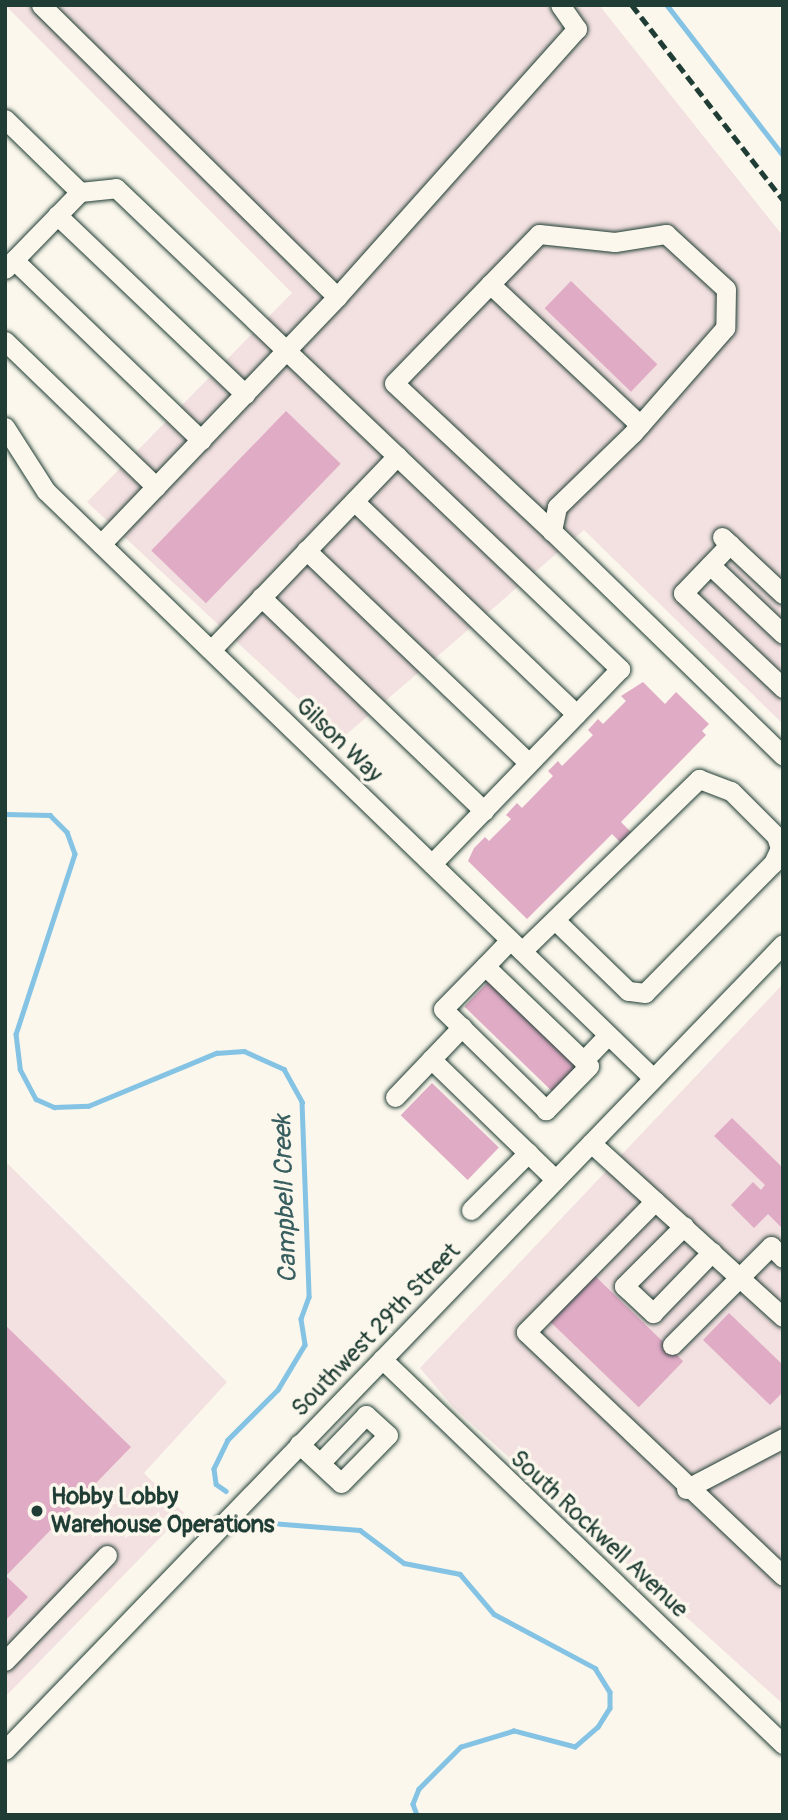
<!DOCTYPE html>
<style>
body{margin:0}
#map{position:relative;width:788px;height:1820px;overflow:hidden;background:#fbf7ec;font-family:Pangolin,sans-serif}
div>[style]{position:absolute}
[style*='--x']{left:calc(var(--x)*1px);top:calc(var(--y)*1px);width:calc(var(--w)*1px);rotate:calc(var(--a)*1deg)}
.built>*{inset:0;background:#f3e0e0}
.stream>*{height:4.5px;margin:-2.25px;padding:0 2.25px;transform-origin:2.25px;border-radius:2.25px;background:#84c3e4}
.building>*{inset:0;background:#e0abc5;transform-origin:0 0}
.roads{filter:drop-shadow(0 0 2px #1f3d34) drop-shadow(0 0 2px #1f3d34)}
.minor>*{height:19px;margin:-9.5px;padding:0 9.5px;transform-origin:9.5px;border-radius:9.5px;background:#fbf7ec}
.rail>*{height:4.5px;margin-top:-2.25px;transform-origin:0;background:repeating-linear-gradient(90deg,#1f3d34 0 10px,transparent 0 15px)}
.dots>*{width:19px;height:19px;translate:-50% -50%;box-sizing:border-box;border:4px solid #fbf7ec;border-radius:50%}
span{translate:-50% -50%;white-space:nowrap;text-align:center;line-height:1.15;-webkit-text-stroke:7px #fbf7ec;paint-order:stroke}
.street-label{font-size:24px;color:#1f3d34}
.poi-label{font-size:24px;color:#1f3d34;font-weight:700}
.left{translate:0 -50%;text-align:left}
.water-label{font-size:26px;color:#385e60;font-style:italic}
.frame{position:absolute;inset:0;border:7px solid #1f3d34;pointer-events:none}
</style>
<div id="map">
<div class="built">
<i style="clip-path:polygon(5px 5px,599px 5px,783px 236px,783px 724px,584px 530px,341px 739px,87px 502px,292px 293px)"></i>
<i style="clip-path:polygon(783px 984px,783px 1704px,453px 1407px,420px 1368px)"></i>
<i style="clip-path:polygon(5px 1161px,227px 1382px,144px 1473px,184px 1513px,5px 1697px)"></i>
</div>
<div class="stream">
<i style="--x:667;--y:5;--w:190;--a:52.3"></i>
<i style="--x:5;--y:814;--w:45;--a:1.3"></i>
<i style="--x:50;--y:815;--w:24;--a:45"></i>
<i style="--x:67;--y:832;--w:23;--a:70"></i>
<i style="--x:75;--y:854;--w:189;--a:108.1"></i>
<i style="--x:16;--y:1034;--w:35;--a:83"></i>
<i style="--x:20;--y:1069;--w:34;--a:62"></i>
<i style="--x:36;--y:1099;--w:20;--a:24"></i>
<i style="--x:54;--y:1107;--w:34;--a:-2"></i>
<i style="--x:88;--y:1106;--w:139;--a:-22.5"></i>
<i style="--x:216;--y:1053;--w:28;--a:-4"></i>
<i style="--x:244;--y:1051;--w:44;--a:24.2"></i>
<i style="--x:284;--y:1069;--w:38;--a:61"></i>
<i style="--x:302;--y:1102;--w:195;--a:87.9"></i>
<i style="--x:309;--y:1297;--w:23;--a:110"></i>
<i style="--x:301;--y:1319;--w:26;--a:81"></i>
<i style="--x:305;--y:1345;--w:52;--a:121"></i>
<i style="--x:278;--y:1390;--w:71;--a:135"></i>
<i style="--x:228;--y:1440;--w:32;--a:116"></i>
<i style="--x:214;--y:1469;--w:15;--a:82"></i>
<i style="--x:216;--y:1484;--w:12;--a:35"></i>
<i style="--x:258;--y:1522;--w:102;--a:4.5"></i>
<i style="--x:360;--y:1530;--w:55;--a:36.9"></i>
<i style="--x:404;--y:1563;--w:57;--a:11.1"></i>
<i style="--x:460;--y:1574;--w:52;--a:49.6"></i>
<i style="--x:494;--y:1614;--w:115;--a:28.1"></i>
<i style="--x:595;--y:1668;--w:28;--a:58"></i>
<i style="--x:610;--y:1692;--w:16;--a:90"></i>
<i style="--x:610;--y:1708;--w:22;--a:122"></i>
<i style="--x:598;--y:1727;--w:30;--a:139"></i>
<i style="--x:575;--y:1747;--w:63;--a:-165.3"></i>
<i style="--x:514;--y:1731;--w:55;--a:163.2"></i>
<i style="--x:461;--y:1747;--w:59;--a:135"></i>
<i style="--x:419;--y:1789;--w:16;--a:112"></i>
<i style="--x:413;--y:1804;--w:12;--a:70"></i>
</div>
<div class="building">
<i style="left:571px;top:281px;width:120px;height:38px;rotate:44deg"></i>
<i style="left:286px;top:411px;width:76px;height:194px;rotate:44deg"></i>
<i style="clip-path:polygon(643px 682px,665px 704px,676px 692px,709px 724px,702px 731px,706px 735px,621px 822px,631px 832px,621px 843px,612px 834px,527px 919px,468px 861px,474px 848px,485px 837px,489px 841px,511px 819px,506px 815px,517px 803px,522px 808px,553px 776px,548px 771px,558px 761px,562px 766px,593px 735px,588px 730px,598px 719px,603px 724px,626px 701px,621px 696px)"></i>
<i style="left:490px;top:980px;width:123px;height:37px;rotate:44deg"></i>
<i style="left:432px;top:1083px;width:93px;height:45px;rotate:44deg"></i>
<i style="clip-path:polygon(732px 1118px,783px 1168px,783px 1229px,768px 1214px,754px 1228px,731px 1205px,753px 1182px,761px 1190px,765px 1185px,714px 1136px)"></i>
<i style="left:594px;top:1275px;width:124px;height:64px;rotate:44deg"></i>
<i style="clip-path:polygon(729px 1313px,783px 1365px,783px 1392px,770px 1405px,703px 1340px)"></i>
<i style="clip-path:polygon(5px 1325px,131px 1447px,6px 1576px,28px 1597px,5px 1621px)"></i>
</div>
<div class="roads">
<div class="minor">
<i style="--x:41;--y:5;--w:416;--a:44.6"></i>
<i style="--x:337;--y:297;--w:360;--a:-48.2"></i>
<i style="--x:577;--y:29;--w:29;--a:-125"></i>
<i style="--x:5;--y:119;--w:105;--a:44.2"></i>
<i style="--x:80;--y:192;--w:107;--a:134.2"></i>
<i style="--x:80;--y:192;--w:36;--a:-6"></i>
<i style="--x:116;--y:188;--w:697;--a:43.66"></i>
<i style="--x:620;--y:669;--w:271;--a:134"></i>
<i style="--x:57;--y:215;--w:260;--a:43.6"></i>
<i style="--x:14;--y:260;--w:260;--a:43.9"></i>
<i style="--x:490;--y:284;--w:206;--a:43.2"></i>
<i style="--x:5;--y:341;--w:210;--a:44"></i>
<i style="--x:5;--y:427;--w:76;--a:57.4"></i>
<i style="--x:46;--y:491;--w:844;--a:44.04"></i>
<i style="--x:354;--y:501;--w:308;--a:43.8"></i>
<i style="--x:552;--y:531;--w:216;--a:-136.9"></i>
<i style="--x:394;--y:383;--w:208;--a:-45.8"></i>
<i style="--x:539;--y:234;--w:76;--a:6"></i>
<i style="--x:615;--y:242;--w:52;--a:-8.9"></i>
<i style="--x:666;--y:234;--w:81;--a:42.5"></i>
<i style="--x:726;--y:289;--w:39;--a:91"></i>
<i style="--x:725;--y:328;--w:140;--a:131.2"></i>
<i style="--x:633;--y:433;--w:106;--a:135.8"></i>
<i style="--x:557;--y:507;--w:25;--a:102"></i>
<i style="--x:552;--y:531;--w:322;--a:44.2"></i>
<i style="--x:722;--y:537;--w:83;--a:43.1"></i>
<i style="--x:101;--y:544;--w:342;--a:-46.3"></i>
<i style="--x:730;--y:544;--w:68;--a:133.8"></i>
<i style="--x:683;--y:593;--w:138;--a:43.5"></i>
<i style="--x:306;--y:550;--w:308;--a:43.7"></i>
<i style="--x:710;--y:565;--w:100;--a:43.4"></i>
<i style="--x:261;--y:597;--w:309;--a:43.8"></i>
<i style="--x:211;--y:650;--w:269;--a:-46.2"></i>
<i style="--x:522;--y:951;--w:247;--a:-44.2"></i>
<i style="--x:699;--y:779;--w:34;--a:21"></i>
<i style="--x:731;--y:791;--w:64;--a:45"></i>
<i style="--x:776;--y:836;--w:13;--a:72"></i>
<i style="--x:780;--y:848;--w:17;--a:115"></i>
<i style="--x:773;--y:863;--w:182;--a:134.6"></i>
<i style="--x:645;--y:993;--w:17;--a:-173"></i>
<i style="--x:628;--y:991;--w:99;--a:-135.8"></i>
<i style="--x:485;--y:966;--w:144;--a:43.9"></i>
<i style="--x:589;--y:1066;--w:62;--a:134.3"></i>
<i style="--x:546;--y:1110;--w:144;--a:-135.6"></i>
<i style="--x:443;--y:1009;--w:60;--a:-45.7"></i>
<i style="--x:485;--y:966;--w:36;--a:-46"></i>
<i style="--x:431;--y:1059;--w:173;--a:44.1"></i>
<i style="--x:583;--y:1061;--w:36;--a:-46"></i>
<i style="--x:395;--y:1097;--w:97;--a:-46.3"></i>
<i style="--x:591;--y:1143;--w:259;--a:42.2"></i>
<i style="--x:655;--y:1201;--w:184;--a:134.6"></i>
<i style="--x:526;--y:1332;--w:354;--a:43.5"></i>
<i style="--x:471;--y:1210;--w:81;--a:-45"></i>
<i style="--x:684;--y:1226;--w:85;--a:135"></i>
<i style="--x:624;--y:1286;--w:40;--a:43"></i>
<i style="--x:653;--y:1313;--w:85;--a:-46"></i>
<i style="--x:672;--y:1345;--w:140;--a:-45"></i>
<i style="--x:771;--y:1246;--w:17;--a:45"></i>
<i style="--x:382;--y:1359;--w:556;--a:43.83"></i>
<i style="--x:299;--y:1444;--w:57;--a:42.9"></i>
<i style="--x:341;--y:1483;--w:67;--a:-45.6"></i>
<i style="--x:388;--y:1435;--w:30;--a:-138"></i>
<i style="--x:366;--y:1415;--w:66;--a:133.8"></i>
<i style="--x:686;--y:1489;--w:110;--a:-27.7"></i>
<i style="--x:5;--y:1661;--w:147;--a:-46.1"></i>
<i style="--x:5;--y:1750;--w:1120;--a:-46.01"></i>
</div>
</div>
<div class="rail">
<i style="--x:632;--y:5;--w:247;--a:52.2"></i>
</div>
<div class="dots">
<i style="left:37px;top:1511px;background:#1f3d34"></i>
</div>
<div class="street-label">
<span style="left:339px;top:740px;rotate:44deg">Gilson Way</span>
<span style="left:376px;top:1330px;rotate:-46deg">Southwest 29th Street</span>
<span style="left:599px;top:1534px;rotate:43deg">South Rockwell Avenue</span>
</div>
<div class="poi-label">
<span class="left" style="left:51px;top:1511px">Hobby Lobby<br>Warehouse Operations</span>
</div>
<div class="water-label">
<span style="left:286px;top:1199px;rotate:-92deg">Campbell Creek</span>
</div>
<div class="frame"></div>
</div>
